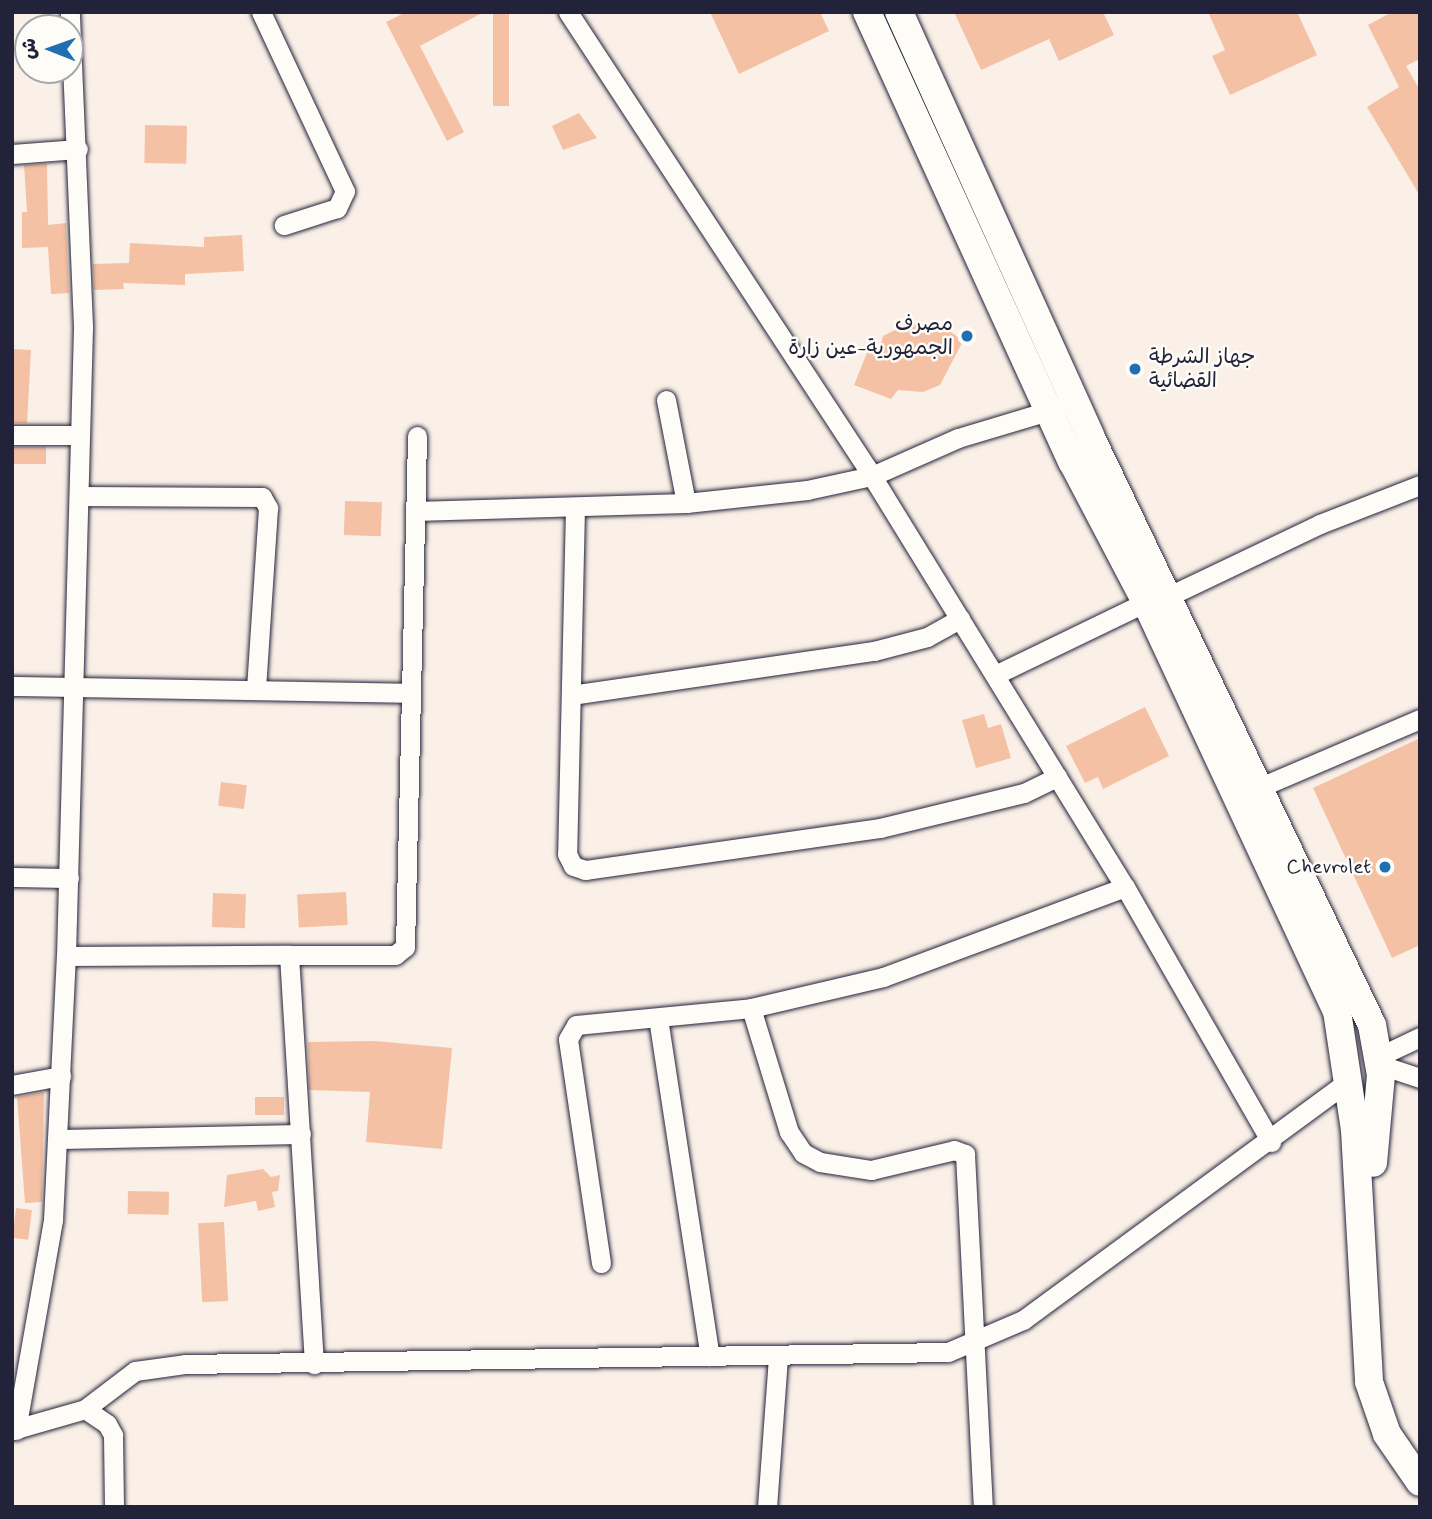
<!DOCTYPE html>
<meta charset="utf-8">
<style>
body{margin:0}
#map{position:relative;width:1432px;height:1519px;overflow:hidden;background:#fbf0e7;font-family:Mynerve,"Playpen Sans Arabic",sans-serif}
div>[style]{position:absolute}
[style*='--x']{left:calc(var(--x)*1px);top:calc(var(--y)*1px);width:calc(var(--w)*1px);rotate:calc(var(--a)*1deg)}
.building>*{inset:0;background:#f4c1a5;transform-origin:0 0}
.roads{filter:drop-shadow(0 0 2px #22223b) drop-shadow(0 0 2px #22223b)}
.minor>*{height:19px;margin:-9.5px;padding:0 9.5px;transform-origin:9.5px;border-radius:9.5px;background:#fdfcf7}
.highway>*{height:28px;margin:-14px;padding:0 14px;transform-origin:14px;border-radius:14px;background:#fdfcf7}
.dots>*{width:19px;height:19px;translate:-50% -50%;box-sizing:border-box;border:4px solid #fdfcf7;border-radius:50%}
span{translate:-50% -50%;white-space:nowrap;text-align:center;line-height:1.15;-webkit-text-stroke:5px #fdfcf7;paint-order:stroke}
.poi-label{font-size:21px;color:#22223b}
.right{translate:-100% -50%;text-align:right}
.left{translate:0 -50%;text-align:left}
.frame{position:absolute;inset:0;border:14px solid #22223b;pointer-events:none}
.north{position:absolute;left:14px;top:14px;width:70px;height:70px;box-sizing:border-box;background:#fdfcf7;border:2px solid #a5a5ac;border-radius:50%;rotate:271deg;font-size:19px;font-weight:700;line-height:28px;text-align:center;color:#22223b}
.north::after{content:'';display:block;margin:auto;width:24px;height:32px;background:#1f6fb2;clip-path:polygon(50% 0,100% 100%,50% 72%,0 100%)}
</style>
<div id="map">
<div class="building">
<i style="clip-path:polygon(406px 12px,484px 12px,420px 46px,464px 132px,447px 141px,386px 22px)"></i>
<i style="left:493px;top:12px;width:16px;height:94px"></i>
<i style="clip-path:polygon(710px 12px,820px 12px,829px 31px,739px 74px)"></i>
<i style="clip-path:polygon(954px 12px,1103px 12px,1114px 35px,1059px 61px,1049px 39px,981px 70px)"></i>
<i style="clip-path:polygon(1208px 12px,1297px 12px,1317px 55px,1230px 95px,1212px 56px,1225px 50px)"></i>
<i style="clip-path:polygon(1392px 12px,1420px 12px,1420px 59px,1406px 66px,1420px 90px,1420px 196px,1367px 107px,1399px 87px,1368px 25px)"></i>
<i style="clip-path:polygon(579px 113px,597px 138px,563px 150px,552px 126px)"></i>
<i style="left:145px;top:125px;width:42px;height:38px;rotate:1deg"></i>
<i style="clip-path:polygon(47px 164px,48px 225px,66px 223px,69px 293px,51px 294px,48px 247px,22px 248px,22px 212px,27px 212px,24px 165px)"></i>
<i style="clip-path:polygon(242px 235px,244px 271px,185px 274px,185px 285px,123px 283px,124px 289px,94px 290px,93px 264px,129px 263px,130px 243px,204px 247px,204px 237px)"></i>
<i style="clip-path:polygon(909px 323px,943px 326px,963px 341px,940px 385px,923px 392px,898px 390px,891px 399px,854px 385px,869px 348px,879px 353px,883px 336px)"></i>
<i style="clip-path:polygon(12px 349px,31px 350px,27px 423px,12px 423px)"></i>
<i style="left:12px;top:447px;width:34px;height:17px"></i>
<i style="left:345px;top:501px;width:37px;height:34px;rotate:2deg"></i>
<i style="clip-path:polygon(1145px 707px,1169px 756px,1103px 789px,1098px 777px,1085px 783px,1066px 746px)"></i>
<i style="clip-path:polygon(984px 714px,988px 728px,1001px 724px,1011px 758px,976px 768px,962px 720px)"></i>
<i style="clip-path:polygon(1420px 738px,1420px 945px,1392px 958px,1313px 788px)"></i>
<i style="left:221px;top:782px;width:26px;height:24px;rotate:7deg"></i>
<i style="left:346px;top:892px;width:33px;height:49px;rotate:87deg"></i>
<i style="left:213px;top:893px;width:33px;height:34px;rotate:2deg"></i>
<i style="clip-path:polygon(375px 1041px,452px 1048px,442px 1149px,366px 1142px,370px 1092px,309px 1090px,308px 1042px)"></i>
<i style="clip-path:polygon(44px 1092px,42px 1202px,25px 1203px,17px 1097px)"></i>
<i style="left:255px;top:1097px;width:29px;height:18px"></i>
<i style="clip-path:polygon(263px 1169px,271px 1177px,280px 1175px,278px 1191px,272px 1192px,275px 1207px,258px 1211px,256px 1201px,224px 1207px,227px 1175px)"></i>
<i style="left:128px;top:1191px;width:41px;height:23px;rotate:1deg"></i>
<i style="left:16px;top:1208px;width:16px;height:30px;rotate:7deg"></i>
<i style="left:224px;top:1222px;width:79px;height:26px;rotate:87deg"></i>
</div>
<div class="roads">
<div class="minor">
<i style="--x:261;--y:12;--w:198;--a:64.9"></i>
<i style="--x:345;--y:191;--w:19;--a:115"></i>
<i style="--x:337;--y:208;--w:56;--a:162.2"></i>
<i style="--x:568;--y:12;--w:545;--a:56.75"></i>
<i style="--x:867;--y:468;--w:492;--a:58.4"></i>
<i style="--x:1125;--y:887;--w:294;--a:60.2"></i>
<i style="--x:12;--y:154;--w:66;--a:-4.3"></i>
<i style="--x:666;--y:400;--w:105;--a:79"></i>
<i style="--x:12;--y:435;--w:68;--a:0"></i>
<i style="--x:79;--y:496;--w:183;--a:0.3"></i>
<i style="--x:262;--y:497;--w:13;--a:61"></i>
<i style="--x:268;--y:508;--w:182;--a:93.8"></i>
<i style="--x:575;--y:508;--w:346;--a:91.3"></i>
<i style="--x:567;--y:854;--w:13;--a:63"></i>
<i style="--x:573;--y:866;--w:13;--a:18"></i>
<i style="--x:585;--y:870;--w:298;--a:-8.1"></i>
<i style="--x:880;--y:828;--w:148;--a:-13.7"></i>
<i style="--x:1024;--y:793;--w:37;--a:-26"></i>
<i style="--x:415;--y:511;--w:271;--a:-1.7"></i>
<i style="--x:686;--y:503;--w:122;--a:-6.1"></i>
<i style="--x:807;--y:490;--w:66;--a:-12.2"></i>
<i style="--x:872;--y:476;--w:94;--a:-23.8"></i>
<i style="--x:958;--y:438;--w:104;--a:-16.7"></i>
<i style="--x:1169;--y:596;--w:167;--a:-25.5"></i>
<i style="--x:1320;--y:524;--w:107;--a:-21.3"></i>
<i style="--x:995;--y:675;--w:168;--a:-25.8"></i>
<i style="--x:12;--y:686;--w:398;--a:1"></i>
<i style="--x:571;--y:695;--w:306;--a:-8.3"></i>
<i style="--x:874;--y:651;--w:55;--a:-14.8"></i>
<i style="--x:927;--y:637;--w:38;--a:-29"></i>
<i style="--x:1258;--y:788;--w:176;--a:-23.1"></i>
<i style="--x:12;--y:877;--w:57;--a:1"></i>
<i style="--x:289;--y:955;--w:106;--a:0"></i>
<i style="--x:395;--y:955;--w:13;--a:-39"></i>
<i style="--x:405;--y:947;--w:511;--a:-88.65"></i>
<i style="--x:66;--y:956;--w:223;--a:-0.3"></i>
<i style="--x:289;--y:955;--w:410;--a:86.5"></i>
<i style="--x:751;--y:1008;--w:130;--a:73"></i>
<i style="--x:789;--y:1132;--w:25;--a:56"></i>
<i style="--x:803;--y:1153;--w:19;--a:28"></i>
<i style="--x:820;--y:1162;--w:52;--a:8.9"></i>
<i style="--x:871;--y:1170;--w:85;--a:-13.5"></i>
<i style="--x:954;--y:1150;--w:12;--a:20"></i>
<i style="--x:965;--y:1154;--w:353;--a:87.1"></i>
<i style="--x:658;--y:1018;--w:342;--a:81.3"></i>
<i style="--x:1380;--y:1056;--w:44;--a:-25.4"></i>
<i style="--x:1381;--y:1065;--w:41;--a:18.4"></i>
<i style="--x:12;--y:1085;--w:50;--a:-10.4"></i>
<i style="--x:58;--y:1139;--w:243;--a:-1.2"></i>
<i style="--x:601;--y:1263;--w:226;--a:-98.4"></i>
<i style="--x:568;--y:1039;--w:16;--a:-60"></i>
<i style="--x:576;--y:1025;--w:176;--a:-5.5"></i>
<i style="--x:751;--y:1008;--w:136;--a:-13.2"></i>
<i style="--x:883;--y:977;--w:258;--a:-20.4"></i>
<i style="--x:85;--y:1409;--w:27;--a:34"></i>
<i style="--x:107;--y:1424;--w:13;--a:61"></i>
<i style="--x:113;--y:1435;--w:72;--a:89.2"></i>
<i style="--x:12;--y:1430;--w:76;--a:-16"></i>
<i style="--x:85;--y:1409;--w:63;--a:-37.2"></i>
<i style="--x:135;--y:1371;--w:50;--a:-8"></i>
<i style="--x:185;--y:1364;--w:763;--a:-0.9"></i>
<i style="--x:948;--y:1352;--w:82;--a:-23.1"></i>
<i style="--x:1023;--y:1320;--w:406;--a:-36.3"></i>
<i style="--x:16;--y:1430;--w:213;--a:-80"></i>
<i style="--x:53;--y:1220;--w:264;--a:-87.2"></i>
<i style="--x:66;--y:956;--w:630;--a:-88.45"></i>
<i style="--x:83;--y:326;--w:314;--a:-92.4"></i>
<i style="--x:767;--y:1507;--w:151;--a:-85.8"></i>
</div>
<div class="highway">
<i style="--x:867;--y:12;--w:494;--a:65.5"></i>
<i style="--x:1072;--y:461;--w:159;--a:62.3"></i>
<i style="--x:1146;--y:602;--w:451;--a:65"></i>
<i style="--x:1337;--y:1011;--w:120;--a:81.4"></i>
<i style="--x:1355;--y:1130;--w:252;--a:86.8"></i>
<i style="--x:1369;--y:1382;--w:55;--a:70.9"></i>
<i style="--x:1387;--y:1434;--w:58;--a:55.5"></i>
<i style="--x:899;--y:12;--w:465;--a:65.7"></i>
<i style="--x:1090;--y:436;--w:653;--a:64.42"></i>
<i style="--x:1372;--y:1025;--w:51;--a:79.8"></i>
<i style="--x:1381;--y:1075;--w:88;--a:95.2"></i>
</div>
</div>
<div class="dots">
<i style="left:967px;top:336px;background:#1f6fb2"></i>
<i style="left:1135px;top:369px;background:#1f6fb2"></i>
<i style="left:1385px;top:867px;background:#1f6fb2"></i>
</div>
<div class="poi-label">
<span class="right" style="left:953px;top:336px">مصرف<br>الجمهورية-عين زارة</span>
<span class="left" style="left:1149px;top:369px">جهاز الشرطة<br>القضائية</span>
<span class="right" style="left:1371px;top:867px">Chevrolet</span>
</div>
<div class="frame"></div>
<div class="north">ش</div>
</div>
